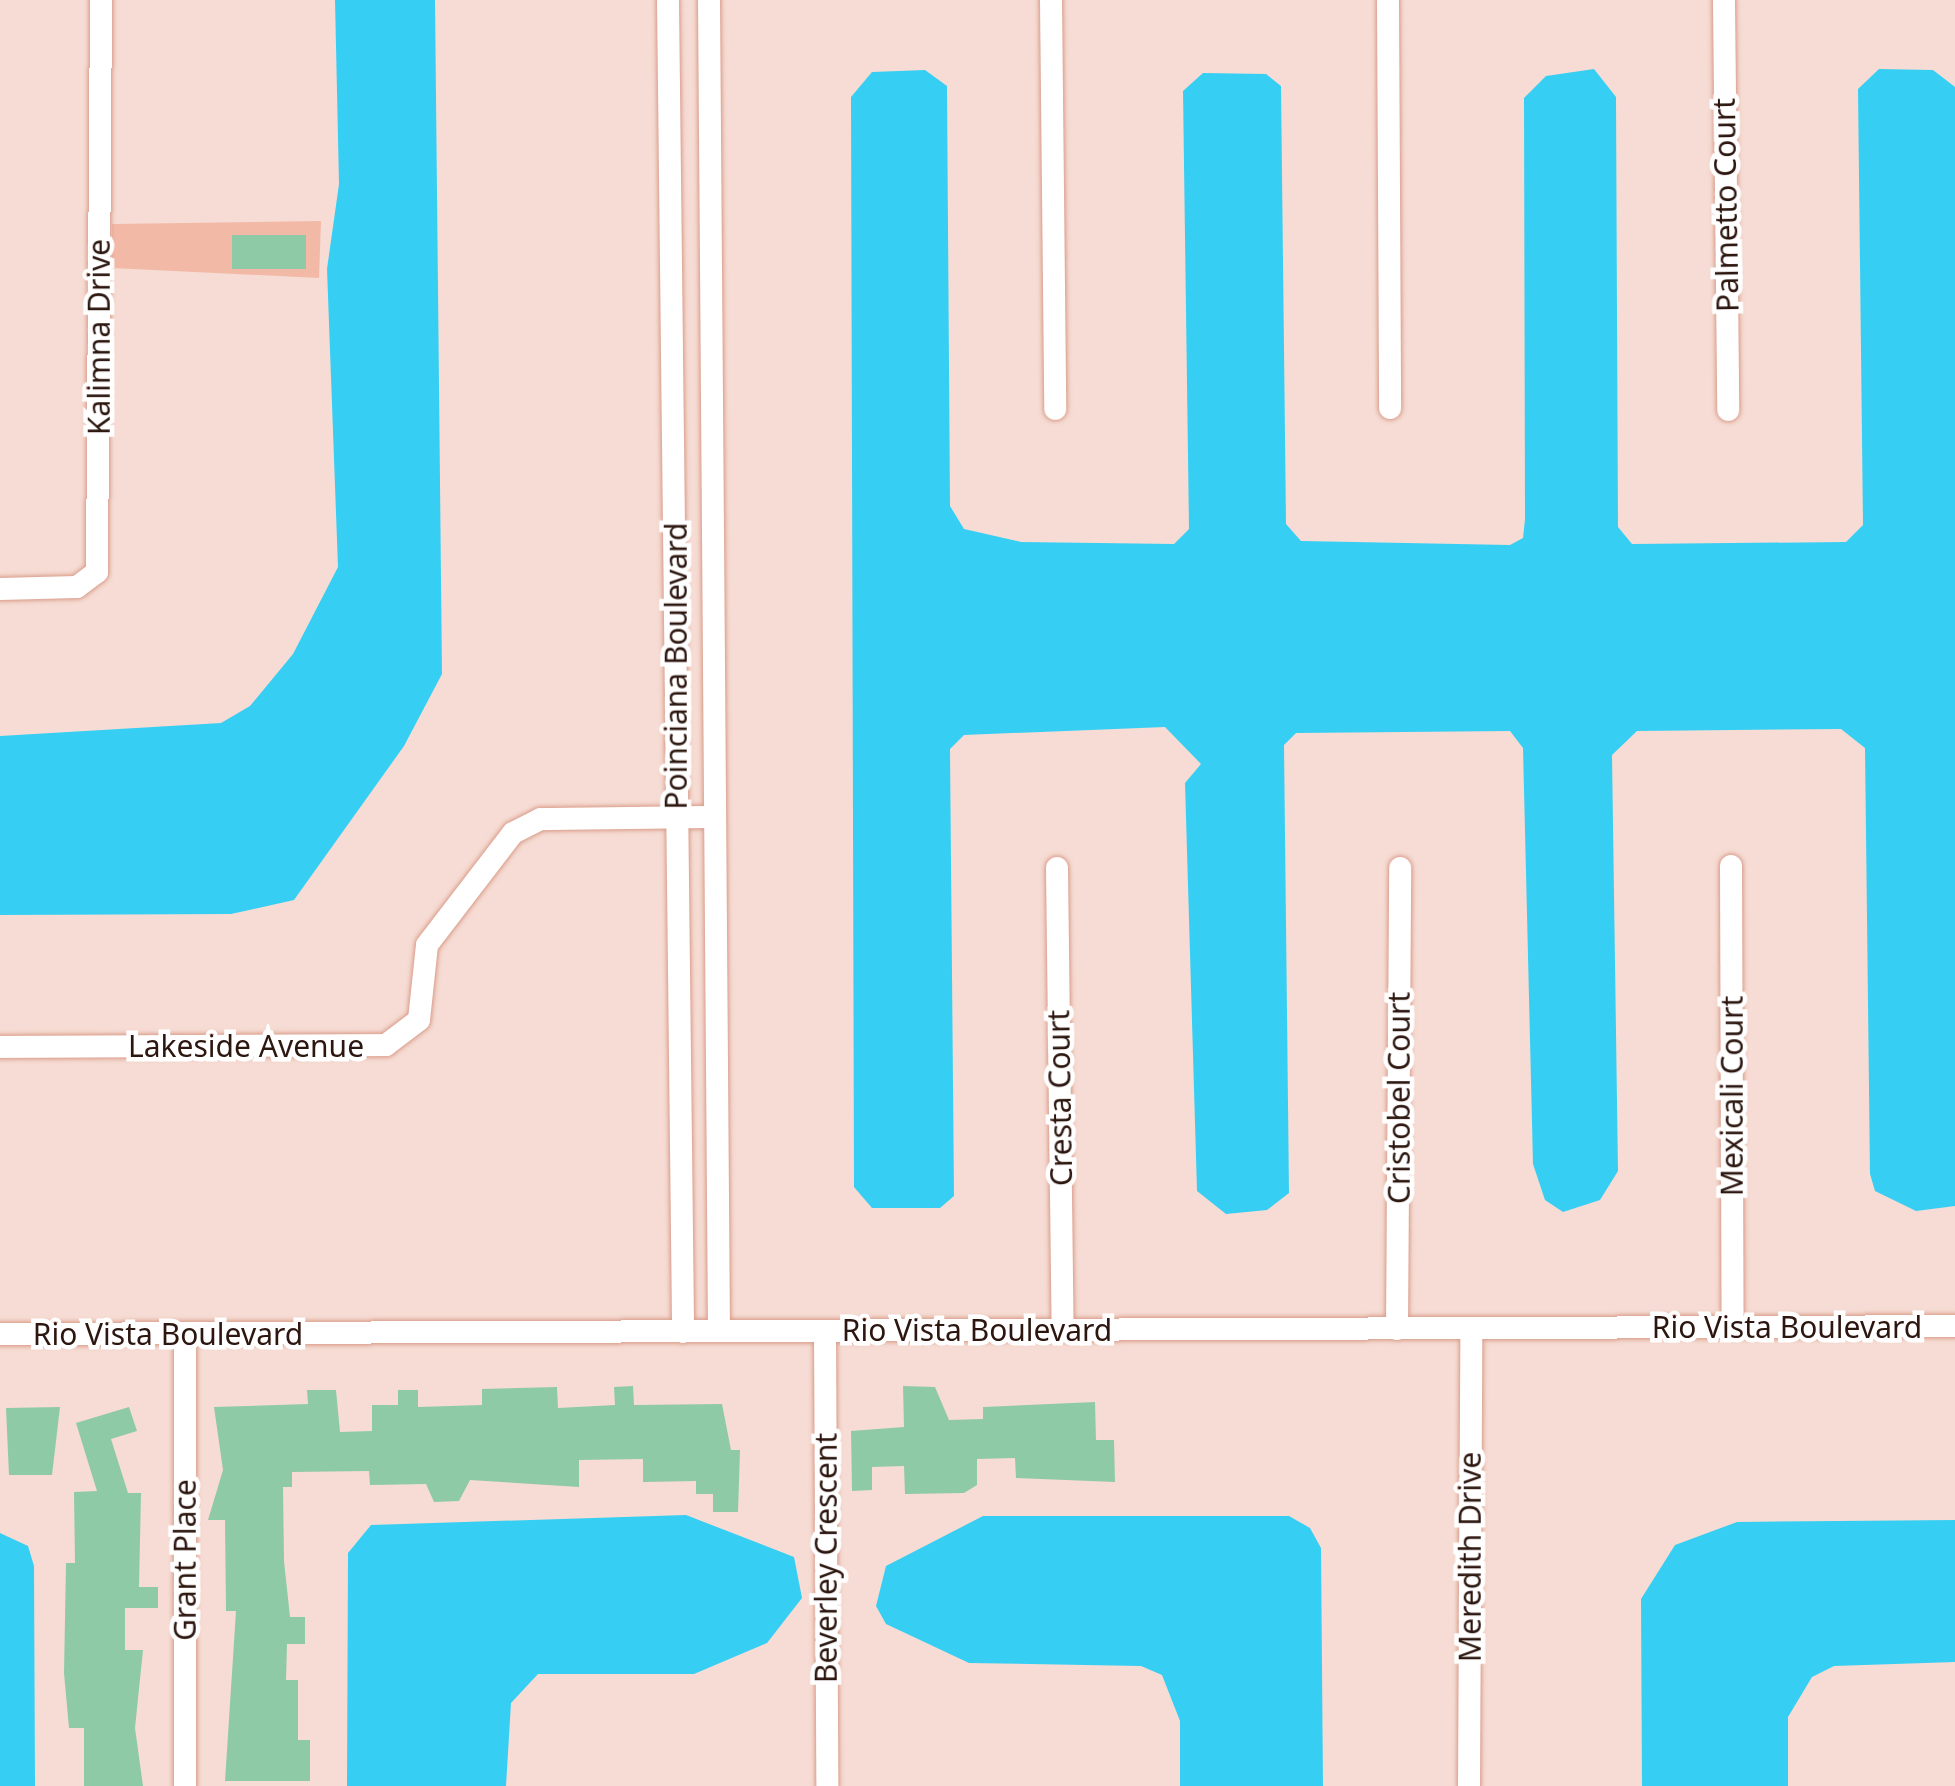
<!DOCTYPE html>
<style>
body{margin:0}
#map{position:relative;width:1955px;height:1786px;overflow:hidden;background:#f6dcd4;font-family:"Noto Sans",sans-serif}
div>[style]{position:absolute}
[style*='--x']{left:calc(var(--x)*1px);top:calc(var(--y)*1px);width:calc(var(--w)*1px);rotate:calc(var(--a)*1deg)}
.green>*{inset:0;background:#f3b9a7}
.water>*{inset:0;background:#36cff3}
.building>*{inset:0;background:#8fcaa7;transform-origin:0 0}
.roads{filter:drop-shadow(0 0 2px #d99c89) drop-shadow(0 0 2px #d99c89)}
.minor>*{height:22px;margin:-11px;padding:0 11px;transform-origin:11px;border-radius:11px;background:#fff}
span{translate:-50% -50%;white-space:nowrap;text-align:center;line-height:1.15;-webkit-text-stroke:9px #fff;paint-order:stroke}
.street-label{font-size:30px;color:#2c160f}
</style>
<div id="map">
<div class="green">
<i style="clip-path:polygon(321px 221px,319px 278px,112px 268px,112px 224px)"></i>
</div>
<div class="water">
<i style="clip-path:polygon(335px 0,435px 0,442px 674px,404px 746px,294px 900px,231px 914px,0 915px,0 736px,221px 723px,250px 706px,293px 654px,338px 567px,327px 269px,339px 184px)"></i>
<i style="clip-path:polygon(1594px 69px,1616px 97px,1618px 527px,1632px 544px,1846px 542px,1863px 525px,1858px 89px,1879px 69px,1933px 70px,1955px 87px,1955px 1206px,1916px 1211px,1875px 1191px,1870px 1174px,1865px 748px,1841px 729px,1637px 731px,1612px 755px,1618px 1171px,1600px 1200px,1563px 1212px,1545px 1200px,1533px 1164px,1523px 748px,1510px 731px,1296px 733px,1284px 745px,1289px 1193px,1267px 1210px,1226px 1214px,1197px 1191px,1185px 783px,1201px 764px,1165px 727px,964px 735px,950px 749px,954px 1196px,940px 1208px,872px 1208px,854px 1187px,851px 97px,872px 72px,925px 70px,947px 86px,950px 506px,964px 529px,1021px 542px,1174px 544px,1189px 529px,1183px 91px,1203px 73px,1266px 74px,1281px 86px,1286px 524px,1301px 541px,1510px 545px,1523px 538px,1525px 519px,1524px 98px,1546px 76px)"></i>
<i style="clip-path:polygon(686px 1515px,794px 1557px,802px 1598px,767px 1643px,694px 1674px,538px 1674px,511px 1703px,506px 1786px,347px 1786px,348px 1553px,371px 1525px)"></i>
<i style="clip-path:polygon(983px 1516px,1289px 1516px,1310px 1528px,1321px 1548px,1323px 1786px,1180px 1786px,1180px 1721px,1162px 1675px,1141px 1666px,969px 1663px,886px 1624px,876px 1606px,886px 1566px)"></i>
<i style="clip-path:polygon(1955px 1520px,1955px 1662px,1834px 1666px,1812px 1677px,1788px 1717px,1788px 1786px,1642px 1786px,1641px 1599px,1675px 1545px,1737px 1522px)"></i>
<i style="clip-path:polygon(0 1533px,28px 1546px,34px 1566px,35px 1786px,0 1786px)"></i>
</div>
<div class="building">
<i style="left:306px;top:235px;width:34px;height:74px;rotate:90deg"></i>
<i style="clip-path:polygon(633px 1386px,634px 1405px,722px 1404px,731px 1450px,740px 1450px,738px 1512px,713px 1512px,713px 1494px,696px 1494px,696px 1481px,643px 1482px,643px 1459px,579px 1460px,579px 1487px,470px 1480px,459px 1501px,434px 1502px,426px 1484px,370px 1485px,369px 1471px,292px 1472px,292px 1487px,283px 1487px,284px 1561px,290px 1617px,305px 1617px,305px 1644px,287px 1644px,286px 1680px,298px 1680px,298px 1740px,310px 1740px,310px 1781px,225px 1781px,236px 1611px,226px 1611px,225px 1520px,208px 1520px,223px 1470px,214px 1407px,308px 1404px,307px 1390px,336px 1390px,340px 1432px,372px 1431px,372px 1405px,398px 1405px,398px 1390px,418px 1390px,418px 1407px,482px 1405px,482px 1389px,557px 1387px,558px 1408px,615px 1405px,614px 1387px)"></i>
<i style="clip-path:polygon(903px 1386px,935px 1387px,949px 1420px,983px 1419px,983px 1407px,1095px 1402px,1096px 1440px,1114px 1440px,1115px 1482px,1016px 1478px,1015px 1458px,977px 1459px,977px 1485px,964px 1493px,905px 1494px,904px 1466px,872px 1467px,872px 1490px,852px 1491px,851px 1431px,904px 1427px)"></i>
<i style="clip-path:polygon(60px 1407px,52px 1475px,9px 1475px,6px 1408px)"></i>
<i style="clip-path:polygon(129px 1407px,137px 1431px,111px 1439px,128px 1493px,141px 1493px,139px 1587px,158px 1587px,158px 1608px,125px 1608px,125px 1650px,143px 1650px,135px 1728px,143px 1786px,84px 1786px,84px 1728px,69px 1728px,64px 1673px,66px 1563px,75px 1563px,74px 1492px,97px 1491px,76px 1423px)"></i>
</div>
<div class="roads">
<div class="minor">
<i style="--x:668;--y:0;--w:1332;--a:89.35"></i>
<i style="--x:709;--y:0;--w:1331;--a:89.57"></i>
<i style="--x:1051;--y:0;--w:409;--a:89.4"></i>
<i style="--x:1388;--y:0;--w:408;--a:89.7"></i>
<i style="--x:1724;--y:0;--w:410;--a:89.4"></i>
<i style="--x:0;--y:589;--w:77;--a:-1.5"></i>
<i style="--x:77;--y:587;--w:25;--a:-37"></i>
<i style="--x:97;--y:572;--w:572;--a:-89.6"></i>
<i style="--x:1731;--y:866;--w:460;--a:89.8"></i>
<i style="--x:1057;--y:868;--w:460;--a:89.3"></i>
<i style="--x:0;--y:1047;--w:386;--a:-0.3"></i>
<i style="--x:386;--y:1045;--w:41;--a:-37.1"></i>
<i style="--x:419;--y:1020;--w:75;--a:-83.9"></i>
<i style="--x:427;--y:945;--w:141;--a:-52.5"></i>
<i style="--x:513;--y:833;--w:31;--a:-27"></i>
<i style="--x:541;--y:819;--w:174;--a:-0.7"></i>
<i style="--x:1397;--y:1329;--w:461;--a:-89.6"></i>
<i style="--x:825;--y:1331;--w:455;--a:89.7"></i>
<i style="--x:0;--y:1334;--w:1955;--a:-0.23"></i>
<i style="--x:185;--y:1786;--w:451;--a:-90"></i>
<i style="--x:1469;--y:1786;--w:458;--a:-89.7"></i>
</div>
</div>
<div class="street-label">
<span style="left:1726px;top:205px;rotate:-91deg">Palmetto Court</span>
<span style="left:99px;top:337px;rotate:-90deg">Kalimna Drive</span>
<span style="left:676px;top:666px;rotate:-90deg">Poinciana Boulevard</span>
<span style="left:246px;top:1046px">Lakeside Avenue</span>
<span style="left:1732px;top:1096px;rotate:-90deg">Mexicali Court</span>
<span style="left:1060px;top:1098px;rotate:-91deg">Cresta Court</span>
<span style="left:1399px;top:1098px;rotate:-90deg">Cristobel Court</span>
<span style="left:1787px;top:1327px">Rio Vista Boulevard</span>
<span style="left:977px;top:1330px">Rio Vista Boulevard</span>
<span style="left:168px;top:1334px">Rio Vista Boulevard</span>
<span style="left:1470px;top:1557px;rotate:-90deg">Meredith Drive</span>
<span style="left:826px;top:1558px;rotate:-90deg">Beverley Crescent</span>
<span style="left:185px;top:1560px;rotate:-90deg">Grant Place</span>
</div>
</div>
